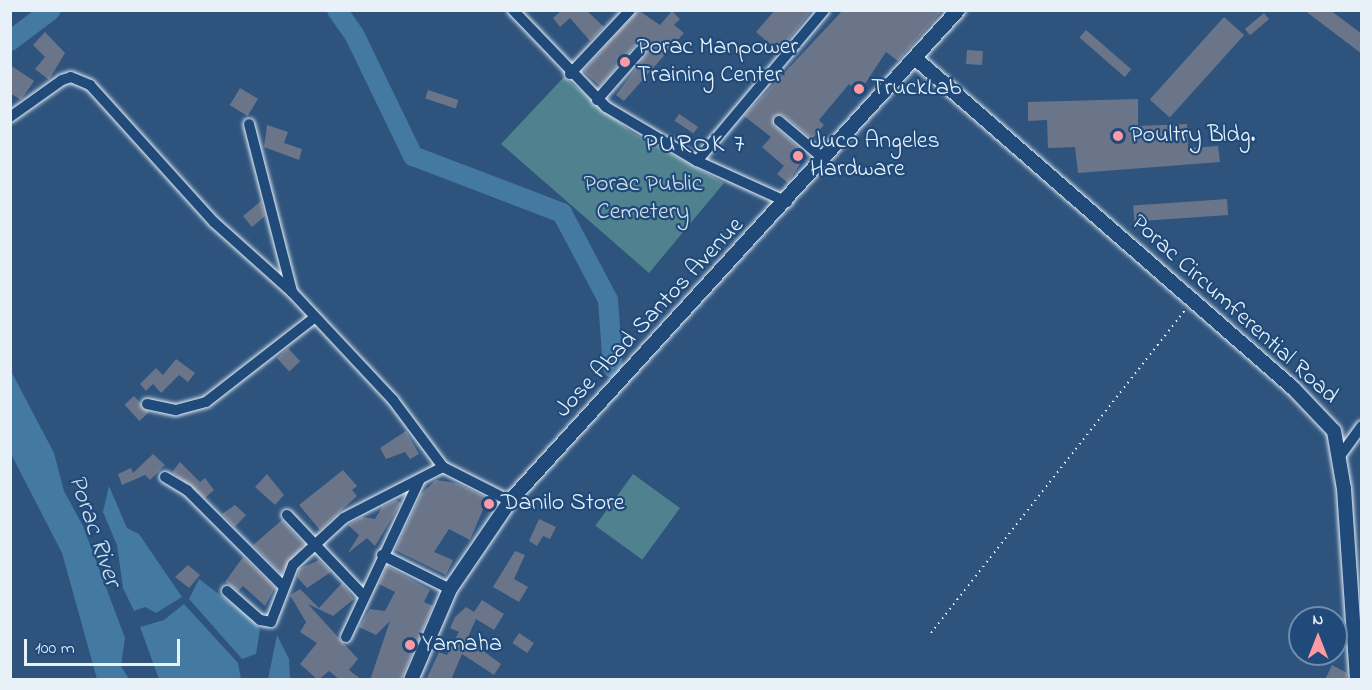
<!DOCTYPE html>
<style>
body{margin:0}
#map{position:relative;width:1372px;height:690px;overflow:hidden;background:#2e537d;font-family:"Indie Flower",sans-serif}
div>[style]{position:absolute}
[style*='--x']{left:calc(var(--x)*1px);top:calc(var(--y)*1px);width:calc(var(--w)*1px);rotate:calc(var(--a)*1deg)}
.green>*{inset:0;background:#4f828e;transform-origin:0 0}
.water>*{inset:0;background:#4479a1}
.river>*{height:20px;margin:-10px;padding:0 10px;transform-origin:10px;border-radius:10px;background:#4479a1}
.building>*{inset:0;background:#6b758a;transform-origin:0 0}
.path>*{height:2px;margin-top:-1px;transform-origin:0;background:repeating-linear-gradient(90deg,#e8f1f8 0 1.5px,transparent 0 6px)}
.roads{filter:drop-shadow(0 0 2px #e8f1f8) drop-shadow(0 0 2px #e8f1f8)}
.minor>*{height:10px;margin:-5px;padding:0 5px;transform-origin:5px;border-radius:5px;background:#1f4a7a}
.major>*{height:14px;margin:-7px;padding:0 7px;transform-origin:7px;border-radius:7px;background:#1f4a7a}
.dots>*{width:16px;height:16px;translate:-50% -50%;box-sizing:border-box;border:3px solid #1f4a7a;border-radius:50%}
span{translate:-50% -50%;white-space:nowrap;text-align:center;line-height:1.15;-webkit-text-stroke:4.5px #1f4a7a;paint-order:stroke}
.poi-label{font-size:24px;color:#e8f1f8}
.left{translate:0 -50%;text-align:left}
.park-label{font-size:24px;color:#d1e0e8}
.street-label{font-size:24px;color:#e8f1f8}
.neighbourhood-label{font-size:26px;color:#e8f1f8;letter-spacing:1.5px}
.water-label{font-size:26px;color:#cfdfeb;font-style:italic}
.frame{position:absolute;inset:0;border:12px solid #e8f1f8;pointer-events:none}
.north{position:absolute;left:1288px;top:606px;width:60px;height:60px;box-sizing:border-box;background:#1f4a7a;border:2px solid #6f8dac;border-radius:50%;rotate:0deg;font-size:16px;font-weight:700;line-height:24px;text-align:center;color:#e8f1f8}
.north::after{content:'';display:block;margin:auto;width:21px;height:27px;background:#ff9aa2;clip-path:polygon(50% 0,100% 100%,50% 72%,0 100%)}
.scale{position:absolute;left:24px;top:639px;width:156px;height:27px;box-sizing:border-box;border:3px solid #e8f1f8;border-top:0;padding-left:8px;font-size:18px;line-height:21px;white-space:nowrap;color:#e8f1f8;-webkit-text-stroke:4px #1f4a7a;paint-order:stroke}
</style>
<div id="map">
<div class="green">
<i style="clip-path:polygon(564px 77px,631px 132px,724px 183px,649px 273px,501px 144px)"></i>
<i style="left:633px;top:474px;width:58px;height:64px;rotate:36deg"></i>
</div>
<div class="water">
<i style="clip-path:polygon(11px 371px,54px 453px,64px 491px,83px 526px,125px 638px,121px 666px,129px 679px,97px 679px,62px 553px,11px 454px)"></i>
<i style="clip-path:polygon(109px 486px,127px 528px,139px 534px,182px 597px,156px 613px,145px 607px,134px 611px,123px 588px,117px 545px,103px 512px)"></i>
<i style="clip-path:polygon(199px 579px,253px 620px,260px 630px,256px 654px,242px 659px,189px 599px)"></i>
<i style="clip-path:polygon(184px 604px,238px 663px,241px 679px,159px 679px,140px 627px,164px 620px)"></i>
<i style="clip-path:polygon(277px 635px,289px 659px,290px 679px,268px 679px)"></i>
</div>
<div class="river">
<i style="--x:337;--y:10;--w:29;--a:55"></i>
<i style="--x:354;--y:34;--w:136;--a:64.2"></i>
<i style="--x:413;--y:156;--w:160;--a:20.9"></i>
<i style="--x:562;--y:213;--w:98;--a:62.1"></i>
<i style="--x:608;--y:300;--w:68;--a:85.8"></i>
<i style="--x:10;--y:41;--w:51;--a:-37.1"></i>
</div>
<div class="building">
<i style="clip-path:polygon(562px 10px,586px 10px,604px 27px,590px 41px,570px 18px,560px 27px,553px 18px)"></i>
<i style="clip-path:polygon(638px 10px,660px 25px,672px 11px,680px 19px,674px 25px,684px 33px,624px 101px,616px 95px,646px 55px,644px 45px,634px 46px,600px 86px,583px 71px)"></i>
<i style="clip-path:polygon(775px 10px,812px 10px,779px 52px,756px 32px)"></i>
<i style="clip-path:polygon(843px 10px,943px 10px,898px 61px,886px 52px,859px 93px,849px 84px,819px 120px,824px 125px,812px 139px,783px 115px,774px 116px,774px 126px,806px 154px,788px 183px,777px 174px,784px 166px,762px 147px,771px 137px,744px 116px)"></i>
<i style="clip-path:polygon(1304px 10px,1330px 10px,1362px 34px,1362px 54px)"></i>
<i style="left:1264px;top:13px;width:8px;height:25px;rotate:50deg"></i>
<i style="left:1224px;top:17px;width:27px;height:111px;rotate:42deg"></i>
<i style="left:1086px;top:30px;width:60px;height:10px;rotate:41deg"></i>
<i style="clip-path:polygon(45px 32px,65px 53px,49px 80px,35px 69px,45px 57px,33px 45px)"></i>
<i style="left:967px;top:50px;width:16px;height:14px;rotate:4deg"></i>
<i style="clip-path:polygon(10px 65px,34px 81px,21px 100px,10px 93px)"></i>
<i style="left:240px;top:88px;width:21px;height:20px;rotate:31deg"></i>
<i style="left:428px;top:90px;width:32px;height:9px;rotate:18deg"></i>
<i style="clip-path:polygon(1138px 99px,1138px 126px,1187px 124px,1188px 148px,1218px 146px,1220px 162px,1078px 173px,1075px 147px,1048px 148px,1047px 120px,1028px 121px,1028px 102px)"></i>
<i style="left:679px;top:114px;width:23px;height:8px;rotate:34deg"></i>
<i style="clip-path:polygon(267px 125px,288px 132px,284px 143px,302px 149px,299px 160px,264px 147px)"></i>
<i style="left:1227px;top:199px;width:16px;height:94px;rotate:86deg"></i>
<i style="clip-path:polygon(261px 201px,265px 216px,252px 227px,243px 216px)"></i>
<i style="left:288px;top:348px;width:18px;height:15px;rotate:47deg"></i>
<i style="clip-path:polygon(176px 359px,195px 373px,188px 382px,179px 375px,161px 393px,153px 384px,146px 391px,140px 384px,156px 368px,163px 375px)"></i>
<i style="left:134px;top:396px;width:22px;height:13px;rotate:47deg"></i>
<i style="clip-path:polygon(406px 431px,419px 454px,410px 459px,405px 452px,386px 459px,380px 448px)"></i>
<i style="clip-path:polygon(153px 454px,165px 465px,150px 480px,145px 475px,122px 485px,118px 474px,131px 468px,133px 473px)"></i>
<i style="clip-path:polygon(180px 462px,200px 482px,205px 478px,214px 490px,205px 498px,172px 472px)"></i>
<i style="clip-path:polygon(343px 470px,357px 486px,352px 490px,357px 496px,320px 530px,299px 505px)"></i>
<i style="clip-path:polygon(267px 474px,284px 495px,275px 505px,255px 487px)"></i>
<i style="clip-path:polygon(436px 480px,456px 483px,488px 498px,470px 540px,449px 529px,434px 552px,453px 560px,446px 575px,395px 550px,421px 494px)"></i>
<i style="clip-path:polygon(396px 500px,401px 503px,375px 546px,367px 538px,348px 553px,359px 535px,348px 525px,362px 517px,375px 519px,382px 507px)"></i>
<i style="clip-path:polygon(235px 505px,246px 515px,235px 527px,222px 514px)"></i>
<i style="clip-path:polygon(539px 519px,556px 527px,550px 539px,543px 536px,537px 546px,529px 541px)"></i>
<i style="clip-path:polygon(282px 520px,304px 544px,281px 574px,253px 545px)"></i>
<i style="clip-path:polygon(515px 551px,525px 555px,514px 579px,528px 587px,519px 602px,493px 587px)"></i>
<i style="clip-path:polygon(243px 557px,275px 588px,265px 606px,243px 586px,238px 591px,225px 582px)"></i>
<i style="clip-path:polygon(319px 560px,331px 572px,307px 588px,297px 577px,299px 569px)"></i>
<i style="clip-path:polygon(188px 565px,200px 575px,189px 588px,175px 577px)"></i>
<i style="clip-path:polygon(387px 566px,430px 590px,424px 602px,433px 606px,401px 680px,370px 680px,390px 621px,376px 635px,359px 627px,370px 609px,385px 611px,395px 592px,379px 584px)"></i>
<i style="clip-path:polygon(342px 583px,354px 599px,333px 616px,308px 604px,358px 659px,349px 670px,362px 680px,340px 680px,329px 671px,318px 680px,300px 664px,317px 643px,300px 632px,306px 622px,290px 595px,300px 589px,319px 608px)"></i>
<i style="clip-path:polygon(482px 600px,504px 614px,494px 630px,476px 619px,467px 639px,501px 664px,494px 675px,462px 654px,451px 680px,426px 680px,439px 652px,447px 655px,459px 632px,450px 628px,455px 617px,466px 607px,474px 612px)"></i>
<i style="left:519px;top:633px;width:18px;height:12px;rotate:34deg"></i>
<i style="clip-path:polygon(1332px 665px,1347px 673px,1347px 680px,1325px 680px)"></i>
</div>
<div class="path">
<i style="--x:931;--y:633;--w:412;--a:-51.8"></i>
</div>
<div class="roads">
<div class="minor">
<i style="--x:513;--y:10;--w:134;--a:46.2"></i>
<i style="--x:606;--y:107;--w:106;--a:30.7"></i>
<i style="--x:697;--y:161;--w:99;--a:24.5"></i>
<i style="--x:570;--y:74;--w:88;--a:-46.8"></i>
<i style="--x:597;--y:100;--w:65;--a:-48.7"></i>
<i style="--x:10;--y:117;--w:64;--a:-35.4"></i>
<i style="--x:62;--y:80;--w:9;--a:-18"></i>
<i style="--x:71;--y:77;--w:21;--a:23"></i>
<i style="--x:90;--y:85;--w:185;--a:47.9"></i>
<i style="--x:214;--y:222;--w:105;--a:41.9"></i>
<i style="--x:292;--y:292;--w:148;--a:46.9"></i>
<i style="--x:393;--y:400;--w:84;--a:53.3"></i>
<i style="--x:443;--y:467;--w:75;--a:26.9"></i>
<i style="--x:779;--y:121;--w:59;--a:40.2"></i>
<i style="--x:249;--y:124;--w:173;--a:75.6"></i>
<i style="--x:697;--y:161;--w:197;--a:-49.9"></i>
<i style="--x:147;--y:404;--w:30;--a:12"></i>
<i style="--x:176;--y:410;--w:31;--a:-15"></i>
<i style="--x:206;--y:402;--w:137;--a:-37.9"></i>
<i style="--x:1340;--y:456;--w:37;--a:-54"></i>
<i style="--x:165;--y:477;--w:26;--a:31"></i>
<i style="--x:187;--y:490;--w:137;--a:45"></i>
<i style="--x:287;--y:515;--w:112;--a:46.5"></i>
<i style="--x:382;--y:555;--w:76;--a:26.6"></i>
<i style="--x:227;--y:591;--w:44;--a:41.3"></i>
<i style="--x:260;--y:620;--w:11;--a:10"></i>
<i style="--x:271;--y:622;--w:61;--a:-68.9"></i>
<i style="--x:293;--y:565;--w:69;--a:-42.7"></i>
<i style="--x:344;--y:518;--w:111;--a:-27.3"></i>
<i style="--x:346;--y:637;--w:174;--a:-64.9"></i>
</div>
<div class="major">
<i style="--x:916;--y:59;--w:500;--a:41.11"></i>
<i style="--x:1293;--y:388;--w:59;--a:46.4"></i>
<i style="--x:1334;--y:431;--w:59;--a:80.2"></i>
<i style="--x:1344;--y:489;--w:191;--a:86.1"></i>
<i style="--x:411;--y:680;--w:99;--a:-66.8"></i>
<i style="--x:450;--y:589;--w:107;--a:-55.7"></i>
<i style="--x:510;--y:501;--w:665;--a:-47.62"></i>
</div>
</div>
<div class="dots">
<i style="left:625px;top:62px;background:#ff9aa2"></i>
<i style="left:859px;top:89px;background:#ff9aa2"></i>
<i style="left:1118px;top:136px;background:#ff9aa2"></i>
<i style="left:798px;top:156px;background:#ff9aa2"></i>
<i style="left:489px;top:504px;background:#ff9aa2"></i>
<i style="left:410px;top:645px;background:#ff9aa2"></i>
</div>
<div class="poi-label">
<span class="left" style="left:637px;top:62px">Porac Manpower<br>Training Center</span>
<span class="left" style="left:871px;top:89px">TruckLab</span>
<span class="left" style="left:1130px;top:136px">Poultry Bldg.</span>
<span class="left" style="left:810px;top:156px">Juco Angeles<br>Hardware</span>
<span class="left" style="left:501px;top:504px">Danilo Store</span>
<span class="left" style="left:422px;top:645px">Yamaha</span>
</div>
<div class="park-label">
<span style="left:643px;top:199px">Porac Public<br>Cemetery</span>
</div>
<div class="street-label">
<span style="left:1234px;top:310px;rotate:42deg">Porac Circumferential Road</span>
<span style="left:650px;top:318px;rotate:-47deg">Jose Abad Santos Avenue</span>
</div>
<div class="neighbourhood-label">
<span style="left:695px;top:146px">PUROK 7</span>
</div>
<div class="water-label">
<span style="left:93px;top:531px;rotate:71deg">Porac River</span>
</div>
<div class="frame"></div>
<div class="north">N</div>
<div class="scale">100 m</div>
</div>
